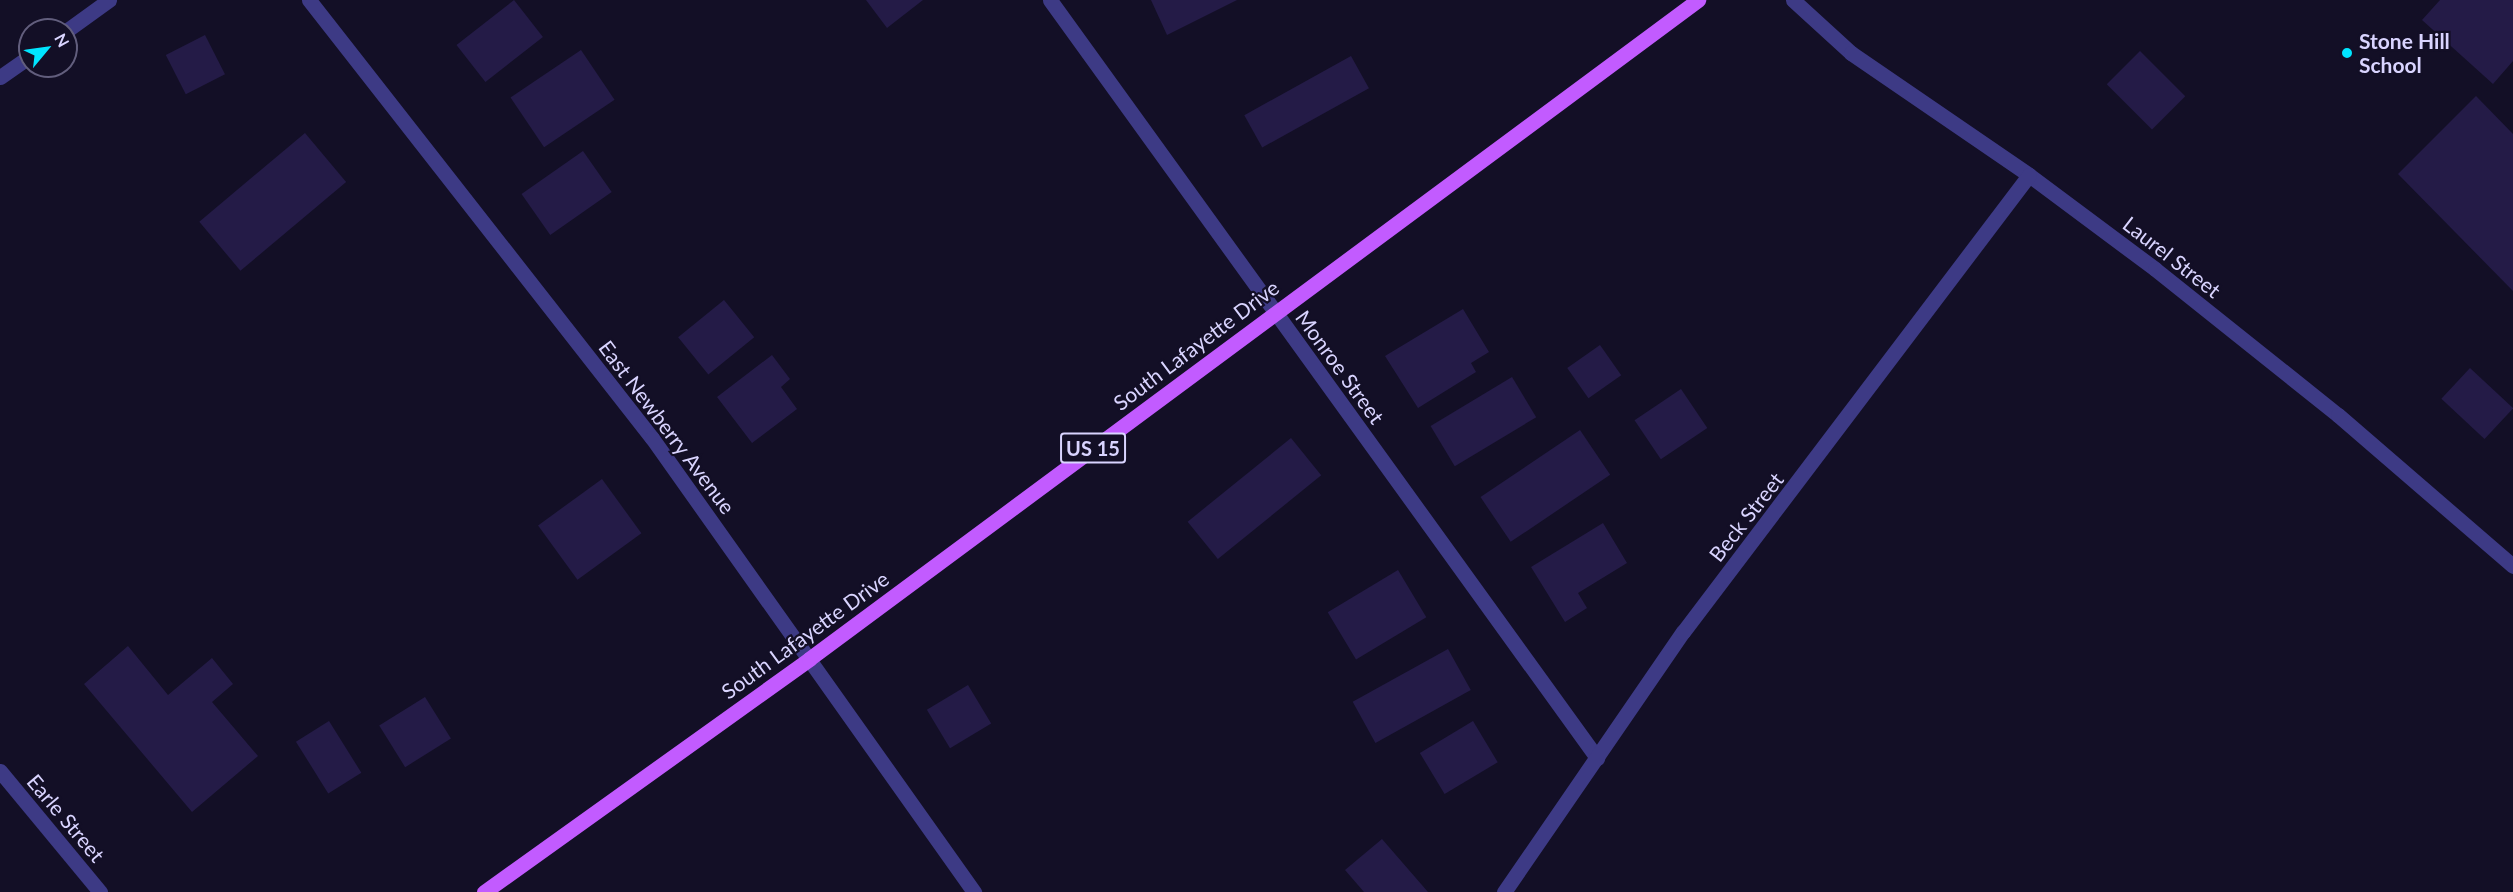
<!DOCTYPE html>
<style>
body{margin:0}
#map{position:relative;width:2513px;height:892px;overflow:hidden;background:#130f26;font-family:Lato,sans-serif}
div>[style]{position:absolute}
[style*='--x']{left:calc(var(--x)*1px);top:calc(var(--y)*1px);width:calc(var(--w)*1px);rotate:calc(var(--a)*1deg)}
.building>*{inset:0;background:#241b47;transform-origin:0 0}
.street>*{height:15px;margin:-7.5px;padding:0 7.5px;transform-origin:7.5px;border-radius:7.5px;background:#3d3a85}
.primary>*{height:15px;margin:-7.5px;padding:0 7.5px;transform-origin:7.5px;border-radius:7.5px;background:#c25bff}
.dots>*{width:16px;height:16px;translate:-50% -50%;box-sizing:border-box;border:3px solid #130f26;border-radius:50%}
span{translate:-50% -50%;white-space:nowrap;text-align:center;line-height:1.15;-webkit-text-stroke:4.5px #130f26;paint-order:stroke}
.shield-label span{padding:2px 4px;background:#130f26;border:2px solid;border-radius:4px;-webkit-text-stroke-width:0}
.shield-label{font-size:20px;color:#d9d4ff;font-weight:700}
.poi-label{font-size:21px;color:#d9d4ff;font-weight:700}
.left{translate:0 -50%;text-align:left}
.street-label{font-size:21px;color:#d9d4ff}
.north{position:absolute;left:18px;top:18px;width:60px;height:60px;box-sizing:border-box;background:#130f26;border:2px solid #625e7d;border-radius:50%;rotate:61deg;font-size:16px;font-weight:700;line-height:24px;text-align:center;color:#d9d4ff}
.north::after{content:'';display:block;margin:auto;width:21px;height:27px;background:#00e5ff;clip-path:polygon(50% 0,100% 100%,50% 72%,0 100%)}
</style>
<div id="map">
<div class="building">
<i style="left:514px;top:0;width:47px;height:73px;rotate:52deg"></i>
<i style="clip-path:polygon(866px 0,923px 0,887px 28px)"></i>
<i style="clip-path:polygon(1151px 0,1237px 0,1167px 35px)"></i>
<i style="clip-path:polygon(2440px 0,2513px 0,2513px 61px,2493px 84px,2422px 20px)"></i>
<i style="left:205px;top:35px;width:44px;height:44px;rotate:63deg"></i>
<i style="left:581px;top:50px;width:60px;height:85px;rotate:56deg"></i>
<i style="left:2140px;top:51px;width:64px;height:47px;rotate:45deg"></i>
<i style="left:1351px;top:56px;width:37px;height:122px;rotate:61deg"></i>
<i style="clip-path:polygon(2476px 96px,2513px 134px,2513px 291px,2398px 174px)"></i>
<i style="left:305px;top:133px;width:64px;height:138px;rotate:50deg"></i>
<i style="left:583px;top:151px;width:50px;height:75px;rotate:55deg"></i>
<i style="left:724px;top:300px;width:48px;height:59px;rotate:51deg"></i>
<i style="clip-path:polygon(1463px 309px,1489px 352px,1471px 363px,1476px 372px,1418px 408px,1385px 356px)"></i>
<i style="left:1600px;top:345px;width:37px;height:40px;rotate:55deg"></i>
<i style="clip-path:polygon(772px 355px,790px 379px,781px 387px,797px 409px,752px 443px,717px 397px)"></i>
<i style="left:2470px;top:368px;width:59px;height:42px;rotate:43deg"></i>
<i style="left:1512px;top:377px;width:47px;height:95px;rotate:59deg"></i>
<i style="left:1681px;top:389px;width:47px;height:56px;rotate:56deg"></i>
<i style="left:1580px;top:430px;width:54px;height:120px;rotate:56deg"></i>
<i style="left:1291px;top:438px;width:48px;height:133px;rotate:51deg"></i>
<i style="left:602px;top:479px;width:67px;height:79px;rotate:54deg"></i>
<i style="clip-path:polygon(1603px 523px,1627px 563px,1578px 593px,1587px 608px,1565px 622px,1531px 567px)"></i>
<i style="left:1398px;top:570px;width:55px;height:82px;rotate:59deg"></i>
<i style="clip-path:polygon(128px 646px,168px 695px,212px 658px,233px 684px,212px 702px,258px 756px,192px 812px,84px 684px)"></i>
<i style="left:1448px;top:649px;width:47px;height:109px;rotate:61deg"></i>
<i style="left:968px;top:685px;width:45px;height:48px;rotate:59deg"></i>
<i style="left:425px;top:697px;width:49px;height:54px;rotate:58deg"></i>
<i style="left:329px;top:721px;width:61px;height:39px;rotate:58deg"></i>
<i style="left:1473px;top:721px;width:48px;height:62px;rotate:59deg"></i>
<i style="clip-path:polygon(1382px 839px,1428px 892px,1364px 892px,1345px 870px)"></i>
</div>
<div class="street">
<i style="--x:309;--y:0;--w:556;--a:51.94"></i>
<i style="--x:652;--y:438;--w:557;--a:54.65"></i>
<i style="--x:1050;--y:0;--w:935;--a:54.18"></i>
<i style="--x:1793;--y:0;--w:79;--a:42.4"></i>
<i style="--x:1851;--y:53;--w:216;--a:34.4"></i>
<i style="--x:2029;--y:175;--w:157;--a:36.7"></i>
<i style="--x:2155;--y:269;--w:234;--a:38.6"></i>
<i style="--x:2338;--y:415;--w:231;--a:40.8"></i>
<i style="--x:66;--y:31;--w:53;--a:-35.8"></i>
<i style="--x:0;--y:77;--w:37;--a:-35"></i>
<i style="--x:0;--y:771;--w:157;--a:50.4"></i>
<i style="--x:1504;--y:892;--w:316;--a:-55.5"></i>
<i style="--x:1683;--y:632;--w:573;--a:-52.87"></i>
</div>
<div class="primary">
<i style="--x:484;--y:892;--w:400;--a:-35.6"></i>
<i style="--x:809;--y:659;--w:1107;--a:-36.55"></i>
</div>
<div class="dots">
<i style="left:2347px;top:53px;background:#00e5ff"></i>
</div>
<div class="shield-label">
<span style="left:1093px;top:448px">US 15</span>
</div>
<div class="poi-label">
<span class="left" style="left:2359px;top:53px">Stone Hill<br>School</span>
</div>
<div class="street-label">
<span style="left:2172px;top:257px;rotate:38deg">Laurel Street</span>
<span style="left:1196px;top:345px;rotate:-37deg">South Lafayette Drive</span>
<span style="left:1340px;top:367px;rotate:54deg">Monroe Street</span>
<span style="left:667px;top:427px;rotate:53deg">East Newberry Avenue</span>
<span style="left:1746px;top:517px;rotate:-52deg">Beck Street</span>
<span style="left:805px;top:635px;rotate:-36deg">South Lafayette Drive</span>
<span style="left:66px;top:818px;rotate:50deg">Earle Street</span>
</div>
<div class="north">N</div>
</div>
